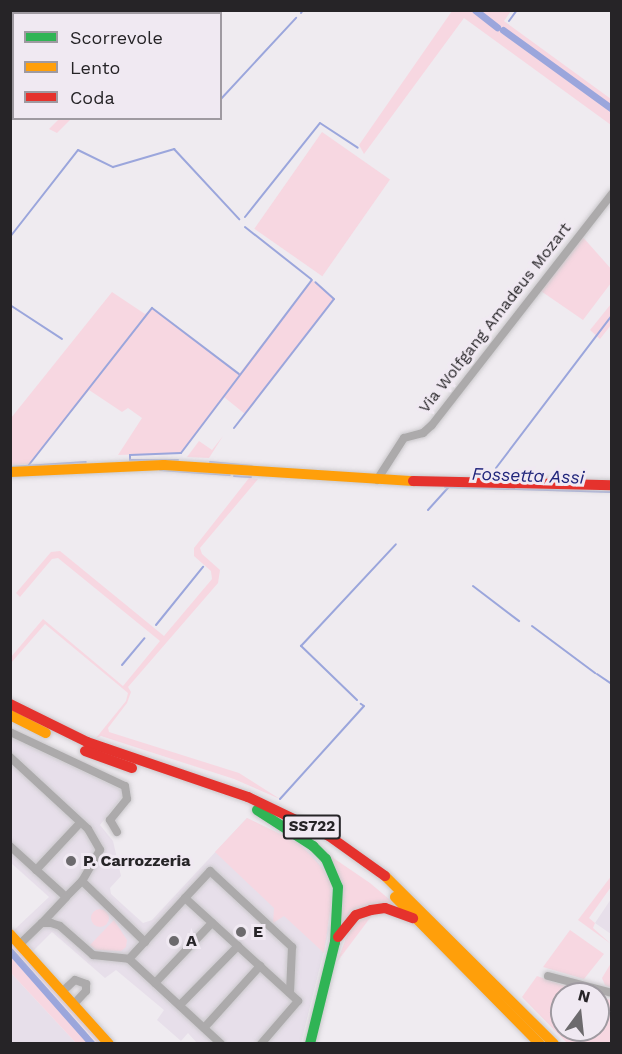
<!DOCTYPE html>
<style>
body{margin:0}
#map{position:relative;width:622px;height:1054px;overflow:hidden;background:#efebf0;font-family:"Work Sans",sans-serif}
div>[style]{position:absolute}
[style*='--x']{left:calc(var(--x)*1px);top:calc(var(--y)*1px);width:calc(var(--w)*1px);rotate:calc(var(--a)*1deg)}
.built>*{inset:0;background:#e7dfea}
.green>*{inset:0;background:#f7d7e1;transform-origin:0 0}
.round{border-radius:50%}
.stream>*{height:2px;margin:-1px;padding:0 1px;transform-origin:1px;border-radius:1px;background:#9ba6dc}
.canal>*{height:7px;margin:-3.5px;padding:0 3.5px;transform-origin:3.5px;border-radius:3.5px;background:#9ba6dc}
.roads{filter:drop-shadow(0 0 2px #cac8cb) drop-shadow(0 0 2px #cac8cb)}
.street>*{height:8px;margin:-4px;padding:0 4px;transform-origin:4px;border-radius:4px;background:#acaaab}
.fast>*{height:10px;margin:-5px;padding:0 5px;transform-origin:5px;border-radius:5px;background:#30b455}
.slow>*{height:10px;margin:-5px;padding:0 5px;transform-origin:5px;border-radius:5px;background:#ff9f0a}
.jam>*{height:10px;margin:-5px;padding:0 5px;transform-origin:5px;border-radius:5px;background:#e5322d}
.dots>*{width:16px;height:16px;translate:-50% -50%;box-sizing:border-box;border:3px solid #f0e9f2;border-radius:50%}
span{translate:-50% -50%;white-space:nowrap;text-align:center;line-height:1.15;-webkit-text-stroke:6px #f0e9f2;paint-order:stroke}
.shield-label span{padding:2px 4px;background:#f0e9f2;border:2px solid;border-radius:4px;-webkit-text-stroke-width:0}
.shield-label{font-size:15px;color:#262427;font-weight:700}
.street-label{font-size:16px;color:#262427}
.poi-label{font-size:16px;color:#262427;font-weight:700}
.left{translate:0 -50%;text-align:left}
.water-label{font-size:18px;color:#21267c;font-style:italic}
.frame{position:absolute;inset:0;border:12px solid #262427;pointer-events:none}
.legend{position:absolute;left:12px;top:12px;width:210px;height:108px;box-sizing:border-box;background:#f0e9f2;border:2px solid #9f9aa1;margin:0;padding:8px 10px;list-style:none;font-size:18px;color:#262427}
.legend li{display:flex;align-items:center;gap:12px;height:30px}
.legend b{width:30px;border:2px solid #9f9aa1}
.north{position:absolute;left:550px;top:982px;width:60px;height:60px;box-sizing:border-box;background:#f0e9f2;border:2px solid #9f9aa1;border-radius:50%;rotate:15deg;font-size:16px;font-weight:700;line-height:24px;text-align:center;color:#262427}
.north::after{content:'';display:block;margin:auto;width:21px;height:27px;background:#6c6a6d;clip-path:polygon(50% 0,100% 100%,50% 72%,0 100%)}
</style>
<div id="map">
<div class="built">
<i style="clip-path:polygon(11px 737px,126px 792px,100px 825px,113px 841px,121px 876px,110px 888px,111px 894px,143px 923px,152px 920px,247px 818px,312px 854px,323px 869px,329px 930px,301px 1043px,197px 1043px,188px 1033px,181px 1041px,157px 1020px,164px 1010px,116px 970px,105px 978px,52px 932px,33px 951px,14px 930px,49px 897px,11px 863px)"></i>
<i style="clip-path:polygon(611px 899px,611px 934px,595px 923px)"></i>
<i style="clip-path:polygon(10px 973px,11px 973px,76px 1043px,11px 1043px)"></i>
</div>
<div class="green">
<i style="clip-path:polygon(452px 11px,471px 11px,495px 26px,480px 11px,511px 11px,504px 21px,611px 99px,611px 125px,464px 18px,364px 154px,359px 145px)"></i>
<i style="clip-path:polygon(59px 119px,71px 119px,57px 133px,49px 129px)"></i>
<i style="left:322px;top:132px;width:83px;height:118px;rotate:35deg"></i>
<i style="clip-path:polygon(611px 190px,611px 199px,581px 235px,612px 270px,611px 283px,583px 320px,538px 289px,442px 415px,437px 412px)"></i>
<i style="clip-path:polygon(312px 280px,334px 299px,245px 414px,224px 397px,181px 453px,118px 455px,142px 418px,128px 408px,122px 412px,89px 390px,29px 464px,11px 465px,11px 418px,112px 292px,145px 314px,152px 308px,239px 374px)"></i>
<i style="clip-path:polygon(611px 304px,611px 325px,600px 339px,590px 330px)"></i>
<i style="clip-path:polygon(223px 436px,209px 458px,187px 457px,199px 441px,212px 450px)"></i>
<i style="clip-path:polygon(249px 478px,258px 479px,200px 548px,202px 554px,220px 570px,218px 583px,128px 687px,131px 692px,127px 703px,108px 728px,109px 732px,239px 773px,280px 799px,234px 779px,101px 736px,96px 738px,126px 701px,128px 693px,45px 624px,11px 663px,11px 657px,43px 619px,123px 686px,160px 641px,58px 558px,52px 559px,20px 597px,16px 593px,51px 552px,60px 551px,164px 636px,212px 579px,211px 571px,194px 556px,194px 548px)"></i>
<i style="clip-path:polygon(247px 818px,299px 843px,323px 869px,330px 881px,331px 904px,324px 953px,284px 916px,273px 923px,274px 908px,215px 852px)"></i>
<i style="clip-path:polygon(326px 853px,370px 883px,402px 910px,387px 905px,341px 926px)"></i>
<i style="clip-path:polygon(612px 875px,611px 887px,589px 918px,595px 923px,593px 928px,611px 944px,578px 920px)"></i>
<i class="round" style="left:91px;top:909px;width:18px;height:18px"></i>
<i style="clip-path:polygon(373px 914px,337px 962px,351px 925px)"></i>
<i style="clip-path:polygon(114px 920px,127px 940px,126px 947px,121px 951px,96px 950px,90px 945px)"></i>
<i style="clip-path:polygon(570px 930px,604px 954px,584px 979px,543px 967px)"></i>
<i style="clip-path:polygon(10px 936px,106px 1043px,97px 1043px,11px 946px)"></i>
<i style="clip-path:polygon(10px 957px,11px 957px,88px 1043px,76px 1043px,11px 973px)"></i>
<i style="clip-path:polygon(611px 963px,611px 988px,605px 985px,602px 978px)"></i>
<i style="clip-path:polygon(537px 976px,588px 994px,562px 994px,562px 1030px,598px 1030px,598px 996px,611px 1000px,611px 1043px,567px 1043px,522px 997px)"></i>
</div>
<div class="stream">
<i style="--x:301;--y:13;--w:4;--a:-56"></i>
<i style="--x:160;--y:14;--w:5;--a:-53"></i>
<i style="--x:509;--y:21;--w:14;--a:-54"></i>
<i style="--x:220;--y:100;--w:112;--a:-47.2"></i>
<i style="--x:245;--y:217;--w:120;--a:-51.4"></i>
<i style="--x:320;--y:123;--w:45;--a:33.3"></i>
<i style="--x:245;--y:227;--w:84;--a:38.2"></i>
<i style="--x:10;--y:237;--w:110;--a:-52"></i>
<i style="--x:78;--y:150;--w:39;--a:26"></i>
<i style="--x:113;--y:167;--w:64;--a:-16.4"></i>
<i style="--x:174;--y:149;--w:96;--a:47.1"></i>
<i style="--x:10;--y:305;--w:62;--a:33.2"></i>
<i style="--x:234;--y:428;--w:163;--a:-52.2"></i>
<i style="--x:334;--y:299;--w:25;--a:-138"></i>
<i style="--x:130;--y:460;--w:5;--a:-90"></i>
<i style="--x:130;--y:455;--w:51;--a:-2.2"></i>
<i style="--x:181;--y:453;--w:217;--a:-52.9"></i>
<i style="--x:130;--y:460;--w:48;--a:0"></i>
<i style="--x:210;--y:462;--w:42;--a:5.4"></i>
<i style="--x:28;--y:466;--w:201;--a:-51.9"></i>
<i style="--x:152;--y:308;--w:109;--a:37.2"></i>
<i style="--x:10;--y:467;--w:76;--a:-3.8"></i>
<i style="--x:496;--y:468;--w:192;--a:-52.8"></i>
<i style="--x:160;--y:470;--w:70;--a:4.1"></i>
<i style="--x:234;--y:476;--w:17;--a:3"></i>
<i style="--x:445;--y:487;--w:167;--a:1.7"></i>
<i style="--x:428;--y:510;--w:31;--a:-48"></i>
<i style="--x:473;--y:586;--w:58;--a:37.3"></i>
<i style="--x:156;--y:625;--w:75;--a:-51"></i>
<i style="--x:532;--y:626;--w:79;--a:36.7"></i>
<i style="--x:122;--y:665;--w:35;--a:-50"></i>
<i style="--x:597;--y:674;--w:18;--a:34"></i>
<i style="--x:357;--y:700;--w:78;--a:-136"></i>
<i style="--x:301;--y:646;--w:139;--a:-47"></i>
<i style="--x:280;--y:799;--w:125;--a:-47.9"></i>
<i style="--x:364;--y:706;--w:4;--a:-146"></i>
</div>
<div class="canal">
<i style="--x:475;--y:10;--w:28;--a:38"></i>
<i style="--x:503;--y:30;--w:135;--a:35.9"></i>
<i style="--x:10;--y:951;--w:124;--a:48.6"></i>
</div>
<div class="roads">
<div class="street">
<i style="--x:377;--y:480;--w:50;--a:-57.3"></i>
<i style="--x:404;--y:438;--w:20;--a:-15"></i>
<i style="--x:423;--y:433;--w:12;--a:-42"></i>
<i style="--x:432;--y:425;--w:293;--a:-52.1"></i>
<i style="--x:10;--y:732;--w:127;--a:25.2"></i>
<i style="--x:125;--y:786;--w:13;--a:81"></i>
<i style="--x:127;--y:799;--w:27;--a:129"></i>
<i style="--x:110;--y:820;--w:14;--a:60"></i>
<i style="--x:10;--y:757;--w:106;--a:42.7"></i>
<i style="--x:88;--y:829;--w:24;--a:60"></i>
<i style="--x:100;--y:850;--w:36;--a:120"></i>
<i style="--x:82;--y:881;--w:23;--a:135"></i>
<i style="--x:66;--y:897;--w:76;--a:-137.7"></i>
<i style="--x:36;--y:870;--w:64;--a:-46.9"></i>
<i style="--x:82;--y:881;--w:88;--a:44.1"></i>
<i style="--x:185;--y:898;--w:37;--a:-47"></i>
<i style="--x:210;--y:871;--w:112;--a:42.8"></i>
<i style="--x:292;--y:947;--w:46;--a:92.5"></i>
<i style="--x:42;--y:923;--w:35;--a:-47"></i>
<i style="--x:20;--y:944;--w:30;--a:-44"></i>
<i style="--x:42;--y:923;--w:9;--a:0"></i>
<i style="--x:51;--y:923;--w:9;--a:18"></i>
<i style="--x:60;--y:926;--w:44;--a:41.3"></i>
<i style="--x:93;--y:955;--w:36;--a:6"></i>
<i style="--x:129;--y:959;--w:125;--a:42.7"></i>
<i style="--x:129;--y:959;--w:83;--a:-47.4"></i>
<i style="--x:185;--y:898;--w:153;--a:42.3"></i>
<i style="--x:298;--y:1001;--w:57;--a:130.7"></i>
<i style="--x:548;--y:976;--w:66;--a:14.9"></i>
<i style="--x:155;--y:983;--w:83;--a:-46.5"></i>
<i style="--x:63;--y:991;--w:16;--a:-43"></i>
<i style="--x:75;--y:980;--w:12;--a:20"></i>
<i style="--x:86;--y:984;--w:7;--a:90"></i>
<i style="--x:86;--y:991;--w:18;--a:133"></i>
<i style="--x:180;--y:1005;--w:83;--a:-45.5"></i>
<i style="--x:204;--y:1028;--w:84;--a:-47.9"></i>
</div>
<div class="fast">
<i style="--x:257;--y:810;--w:67;--a:32.7"></i>
<i style="--x:313;--y:846;--w:18;--a:45"></i>
<i style="--x:326;--y:859;--w:30;--a:67"></i>
<i style="--x:338;--y:887;--w:55;--a:93.1"></i>
<i style="--x:335;--y:942;--w:105;--a:103.8"></i>
</div>
<div class="slow">
<i style="--x:10;--y:472;--w:154;--a:-2.6"></i>
<i style="--x:164;--y:465;--w:250;--a:3.7"></i>
<i style="--x:10;--y:715;--w:40;--a:26.6"></i>
<i style="--x:385;--y:876;--w:238;--a:44.8"></i>
<i style="--x:395;--y:897;--w:206;--a:45.4"></i>
<i style="--x:10;--y:934;--w:148;--a:48"></i>
</div>
<div class="jam">
<i style="--x:413;--y:481;--w:199;--a:1.2"></i>
<i style="--x:10;--y:704;--w:86;--a:26.3"></i>
<i style="--x:87;--y:742;--w:170;--a:18.9"></i>
<i style="--x:248;--y:797;--w:90;--a:25.7"></i>
<i style="--x:329;--y:836;--w:69;--a:35.5"></i>
<i style="--x:85;--y:751;--w:50;--a:19.9"></i>
<i style="--x:338;--y:937;--w:28;--a:-51"></i>
<i style="--x:356;--y:915;--w:16;--a:-18"></i>
<i style="--x:371;--y:910;--w:14;--a:-8"></i>
<i style="--x:385;--y:908;--w:30;--a:20"></i>
</div>
</div>
<div class="dots">
<i style="left:71px;top:861px;background:#6c6a6d"></i>
<i style="left:241px;top:932px;background:#6c6a6d"></i>
<i style="left:174px;top:941px;background:#6c6a6d"></i>
</div>
<div class="shield-label">
<span style="left:312px;top:827px">SS722</span>
</div>
<div class="street-label">
<span style="left:495px;top:318px;rotate:-52deg">Via Wolfgang Amadeus Mozart</span>
</div>
<div class="poi-label">
<span class="left" style="left:83px;top:861px">P. Carrozzeria</span>
<span class="left" style="left:253px;top:932px">E</span>
<span class="left" style="left:186px;top:941px">A</span>
</div>
<div class="water-label">
<span style="left:528px;top:476px;rotate:2deg">Fossetta Assi</span>
</div>
<div class="frame"></div>
<ul class="legend">
<li><b style="height:8px;background:#30b455"></b>Scorrevole</li>
<li><b style="height:8px;background:#ff9f0a"></b>Lento</li>
<li><b style="height:8px;background:#e5322d"></b>Coda</li>
</ul>
<div class="north">N</div>
</div>
